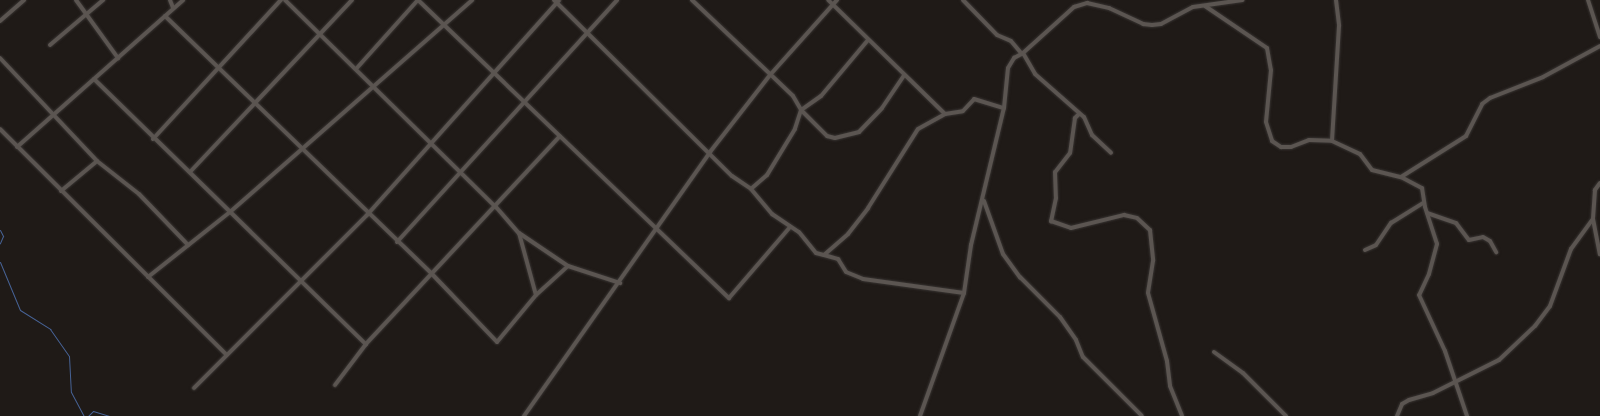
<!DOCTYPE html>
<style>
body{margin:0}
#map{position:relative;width:1600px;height:416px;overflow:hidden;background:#1f1a17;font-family:"Golos Text",sans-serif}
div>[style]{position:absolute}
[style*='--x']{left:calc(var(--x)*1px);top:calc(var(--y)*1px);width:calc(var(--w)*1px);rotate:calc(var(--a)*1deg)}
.stream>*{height:1px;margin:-0.5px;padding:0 0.5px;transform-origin:0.5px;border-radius:0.5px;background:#476396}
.roads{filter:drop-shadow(0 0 1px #383432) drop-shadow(0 0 1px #383432)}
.minor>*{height:4px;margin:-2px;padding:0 2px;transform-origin:2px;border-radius:2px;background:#5b5551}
span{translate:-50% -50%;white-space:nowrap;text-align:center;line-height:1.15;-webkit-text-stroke:4.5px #16110e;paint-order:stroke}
</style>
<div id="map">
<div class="stream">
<i style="--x:0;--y:230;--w:7;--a:63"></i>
<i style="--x:3;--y:236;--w:8;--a:113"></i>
<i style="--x:0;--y:262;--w:52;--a:67.4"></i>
<i style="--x:20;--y:310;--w:36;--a:32"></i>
<i style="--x:50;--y:329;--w:33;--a:55"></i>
<i style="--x:69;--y:356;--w:36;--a:87"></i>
<i style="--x:71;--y:392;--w:27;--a:62"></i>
<i style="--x:88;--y:416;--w:7;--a:-45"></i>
<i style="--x:93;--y:411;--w:17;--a:17"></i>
</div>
<div class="roads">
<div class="minor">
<i style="--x:76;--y:0;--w:72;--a:54.1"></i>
<i style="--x:170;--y:0;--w:9;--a:69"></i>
<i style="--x:285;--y:0;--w:296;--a:44.5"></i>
<i style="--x:496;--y:207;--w:35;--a:49"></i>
<i style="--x:519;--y:233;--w:64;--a:74.7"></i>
<i style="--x:418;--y:0;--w:431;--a:43.8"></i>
<i style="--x:729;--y:298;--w:94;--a:-49.3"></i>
<i style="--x:554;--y:0;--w:250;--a:44.7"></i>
<i style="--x:732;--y:176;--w:23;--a:34"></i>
<i style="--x:751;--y:189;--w:33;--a:50"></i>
<i style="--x:772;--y:214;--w:32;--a:34"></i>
<i style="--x:799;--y:232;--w:27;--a:51"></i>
<i style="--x:816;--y:253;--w:8;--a:14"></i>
<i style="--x:824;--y:255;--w:32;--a:-41"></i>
<i style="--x:848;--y:234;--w:33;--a:-52"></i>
<i style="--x:868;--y:208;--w:93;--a:-57.7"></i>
<i style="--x:918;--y:129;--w:31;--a:-29"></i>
<i style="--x:945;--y:114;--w:163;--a:-135.7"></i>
<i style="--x:692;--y:0;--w:139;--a:43.5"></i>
<i style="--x:793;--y:96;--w:16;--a:60"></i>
<i style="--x:801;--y:110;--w:20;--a:108"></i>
<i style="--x:795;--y:129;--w:54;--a:121.3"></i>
<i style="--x:767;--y:175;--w:21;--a:139"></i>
<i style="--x:963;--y:0;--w:49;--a:45.8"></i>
<i style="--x:997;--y:35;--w:15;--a:23"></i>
<i style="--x:1011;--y:41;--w:17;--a:50"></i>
<i style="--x:1336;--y:0;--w:26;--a:83"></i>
<i style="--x:1339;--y:26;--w:115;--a:93.5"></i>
<i style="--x:1332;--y:141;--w:31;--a:25"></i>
<i style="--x:1360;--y:154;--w:20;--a:53"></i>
<i style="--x:1372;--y:170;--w:30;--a:14"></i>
<i style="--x:1401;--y:177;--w:24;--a:28"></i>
<i style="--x:1422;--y:188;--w:19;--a:81"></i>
<i style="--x:1425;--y:207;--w:39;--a:72"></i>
<i style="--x:1437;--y:244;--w:31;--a:105"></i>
<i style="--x:1429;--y:274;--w:23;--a:115"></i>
<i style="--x:1419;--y:295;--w:62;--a:65.1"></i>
<i style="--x:1445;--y:351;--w:69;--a:71.3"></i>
<i style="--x:1588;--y:0;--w:39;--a:72"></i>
<i style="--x:1205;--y:6;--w:75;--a:34.1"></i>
<i style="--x:1267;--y:48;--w:22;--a:80"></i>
<i style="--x:1271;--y:70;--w:52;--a:95.5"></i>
<i style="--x:1266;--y:122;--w:20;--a:72"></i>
<i style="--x:1272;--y:141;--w:11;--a:34"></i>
<i style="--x:1281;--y:147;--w:10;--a:0"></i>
<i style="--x:1291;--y:147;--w:19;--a:-21"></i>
<i style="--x:1309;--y:140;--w:23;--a:2"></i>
<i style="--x:165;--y:16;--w:371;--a:44"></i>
<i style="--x:432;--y:274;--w:94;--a:46.3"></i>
<i style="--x:497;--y:342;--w:61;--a:-50.3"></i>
<i style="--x:536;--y:295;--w:43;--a:-42.2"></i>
<i style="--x:0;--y:21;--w:32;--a:-41"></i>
<i style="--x:868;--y:40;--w:73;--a:130"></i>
<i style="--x:821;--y:96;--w:24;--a:145"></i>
<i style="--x:801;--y:110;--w:37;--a:45"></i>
<i style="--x:827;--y:136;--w:8;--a:14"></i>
<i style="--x:835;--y:138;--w:25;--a:-14"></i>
<i style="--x:859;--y:132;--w:33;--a:-46"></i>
<i style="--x:882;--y:108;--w:40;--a:-56"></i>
<i style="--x:50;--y:45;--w:70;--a:-40.3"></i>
<i style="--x:1023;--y:53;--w:69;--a:-42"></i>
<i style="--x:1074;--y:7;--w:14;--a:-17"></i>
<i style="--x:1087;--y:3;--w:23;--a:13"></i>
<i style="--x:1109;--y:8;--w:38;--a:25"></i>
<i style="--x:1143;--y:24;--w:9;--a:6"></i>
<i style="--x:1152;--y:25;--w:9;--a:-6"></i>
<i style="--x:1161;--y:24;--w:36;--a:-28"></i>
<i style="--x:1193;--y:7;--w:50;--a:-8"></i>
<i style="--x:0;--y:58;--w:141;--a:46.7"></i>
<i style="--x:97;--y:161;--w:53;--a:38.2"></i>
<i style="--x:139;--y:194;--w:71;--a:46.1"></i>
<i style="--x:356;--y:69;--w:93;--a:-48.1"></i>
<i style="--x:94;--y:79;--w:380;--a:44.3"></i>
<i style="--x:945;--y:114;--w:18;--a:-9"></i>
<i style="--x:963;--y:111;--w:16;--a:-47"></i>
<i style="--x:974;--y:99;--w:31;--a:17"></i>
<i style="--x:1004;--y:108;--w:40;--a:-84.3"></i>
<i style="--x:1008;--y:68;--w:12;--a:-59"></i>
<i style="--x:1014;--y:58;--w:10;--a:-29"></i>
<i style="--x:1023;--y:53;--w:24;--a:60"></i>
<i style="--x:1035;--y:74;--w:65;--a:41.3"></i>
<i style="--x:1084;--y:117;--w:20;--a:66"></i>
<i style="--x:1092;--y:135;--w:26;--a:43"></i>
<i style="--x:1079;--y:114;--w:6;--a:135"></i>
<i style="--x:1075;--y:118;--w:35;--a:98"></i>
<i style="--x:1070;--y:153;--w:24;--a:128"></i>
<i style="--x:1055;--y:172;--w:26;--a:88"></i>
<i style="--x:1056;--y:198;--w:24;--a:102"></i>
<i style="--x:1051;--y:221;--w:21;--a:19"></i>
<i style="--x:1071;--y:228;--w:55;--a:-13.8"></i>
<i style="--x:1124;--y:215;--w:13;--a:13"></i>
<i style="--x:1137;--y:218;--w:18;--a:43"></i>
<i style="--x:1150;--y:230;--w:31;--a:84"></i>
<i style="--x:1153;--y:261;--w:32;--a:99"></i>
<i style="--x:1148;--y:293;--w:71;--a:74.4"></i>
<i style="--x:1167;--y:361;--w:25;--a:83"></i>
<i style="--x:1170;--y:386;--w:32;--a:68"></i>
<i style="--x:0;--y:129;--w:320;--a:44.9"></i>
<i style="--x:153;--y:139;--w:189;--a:-47.4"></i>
<i style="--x:17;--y:147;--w:222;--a:-41.5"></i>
<i style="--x:190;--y:172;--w:236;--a:-46.7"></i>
<i style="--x:1401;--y:177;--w:77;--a:-32.2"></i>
<i style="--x:1466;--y:136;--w:36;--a:-63"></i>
<i style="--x:1482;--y:104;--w:10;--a:-37"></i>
<i style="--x:1490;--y:98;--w:57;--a:-21.6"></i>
<i style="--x:1543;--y:77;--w:65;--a:-28.5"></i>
<i style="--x:1600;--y:183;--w:9;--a:126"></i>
<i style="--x:1595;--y:190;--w:29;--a:94"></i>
<i style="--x:1593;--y:219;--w:36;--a:79"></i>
<i style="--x:61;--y:191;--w:47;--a:-39.8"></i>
<i style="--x:984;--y:201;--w:56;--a:70.3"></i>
<i style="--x:1003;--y:254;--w:29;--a:54"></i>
<i style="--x:1020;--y:277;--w:57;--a:45"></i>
<i style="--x:1060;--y:317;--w:28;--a:55"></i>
<i style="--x:1076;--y:340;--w:18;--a:68"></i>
<i style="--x:1083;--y:357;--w:83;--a:45"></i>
<i style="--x:1427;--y:213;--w:31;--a:19"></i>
<i style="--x:1456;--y:223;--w:21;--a:53"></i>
<i style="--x:1469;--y:240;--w:14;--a:-12"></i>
<i style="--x:1483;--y:237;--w:8;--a:30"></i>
<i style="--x:1490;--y:241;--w:13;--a:61"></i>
<i style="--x:519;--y:233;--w:59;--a:34"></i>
<i style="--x:568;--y:266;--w:55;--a:18.1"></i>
<i style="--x:397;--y:242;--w:327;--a:-47.7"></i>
<i style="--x:1365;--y:250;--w:12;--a:-24"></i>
<i style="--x:1376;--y:245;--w:27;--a:-56"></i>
<i style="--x:1391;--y:223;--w:39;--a:-32"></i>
<i style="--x:824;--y:255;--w:15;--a:16"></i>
<i style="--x:838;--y:259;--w:15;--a:58"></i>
<i style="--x:846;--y:272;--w:18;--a:22"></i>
<i style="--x:863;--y:279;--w:102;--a:7.9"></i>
<i style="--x:148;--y:277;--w:105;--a:-38.4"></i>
<i style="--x:230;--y:212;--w:322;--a:-41.2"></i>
<i style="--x:1214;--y:352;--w:36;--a:36"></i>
<i style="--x:1243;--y:373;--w:61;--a:45"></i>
<i style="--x:335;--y:385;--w:51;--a:-52.9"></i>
<i style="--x:366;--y:344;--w:284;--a:-47"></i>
<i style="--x:194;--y:388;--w:245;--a:-45"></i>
<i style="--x:367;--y:215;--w:288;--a:-48.2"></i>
<i style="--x:524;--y:416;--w:323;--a:-54.8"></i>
<i style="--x:710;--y:152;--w:98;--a:-52.1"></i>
<i style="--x:770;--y:75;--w:101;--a:-48.2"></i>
<i style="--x:920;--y:416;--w:131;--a:-70.3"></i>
<i style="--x:964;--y:293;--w:49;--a:-81.7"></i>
<i style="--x:971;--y:245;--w:141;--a:-76.5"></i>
<i style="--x:1397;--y:416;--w:13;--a:-67"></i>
<i style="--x:1402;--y:404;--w:8;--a:-30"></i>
<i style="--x:1409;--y:400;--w:25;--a:-16"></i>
<i style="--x:1433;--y:393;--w:74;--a:-26.6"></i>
<i style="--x:1499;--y:360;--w:50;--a:-43.4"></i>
<i style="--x:1535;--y:326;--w:25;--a:-53"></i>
<i style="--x:1550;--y:306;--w:61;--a:-69.8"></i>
<i style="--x:1571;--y:249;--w:37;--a:-54"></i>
</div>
</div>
</div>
